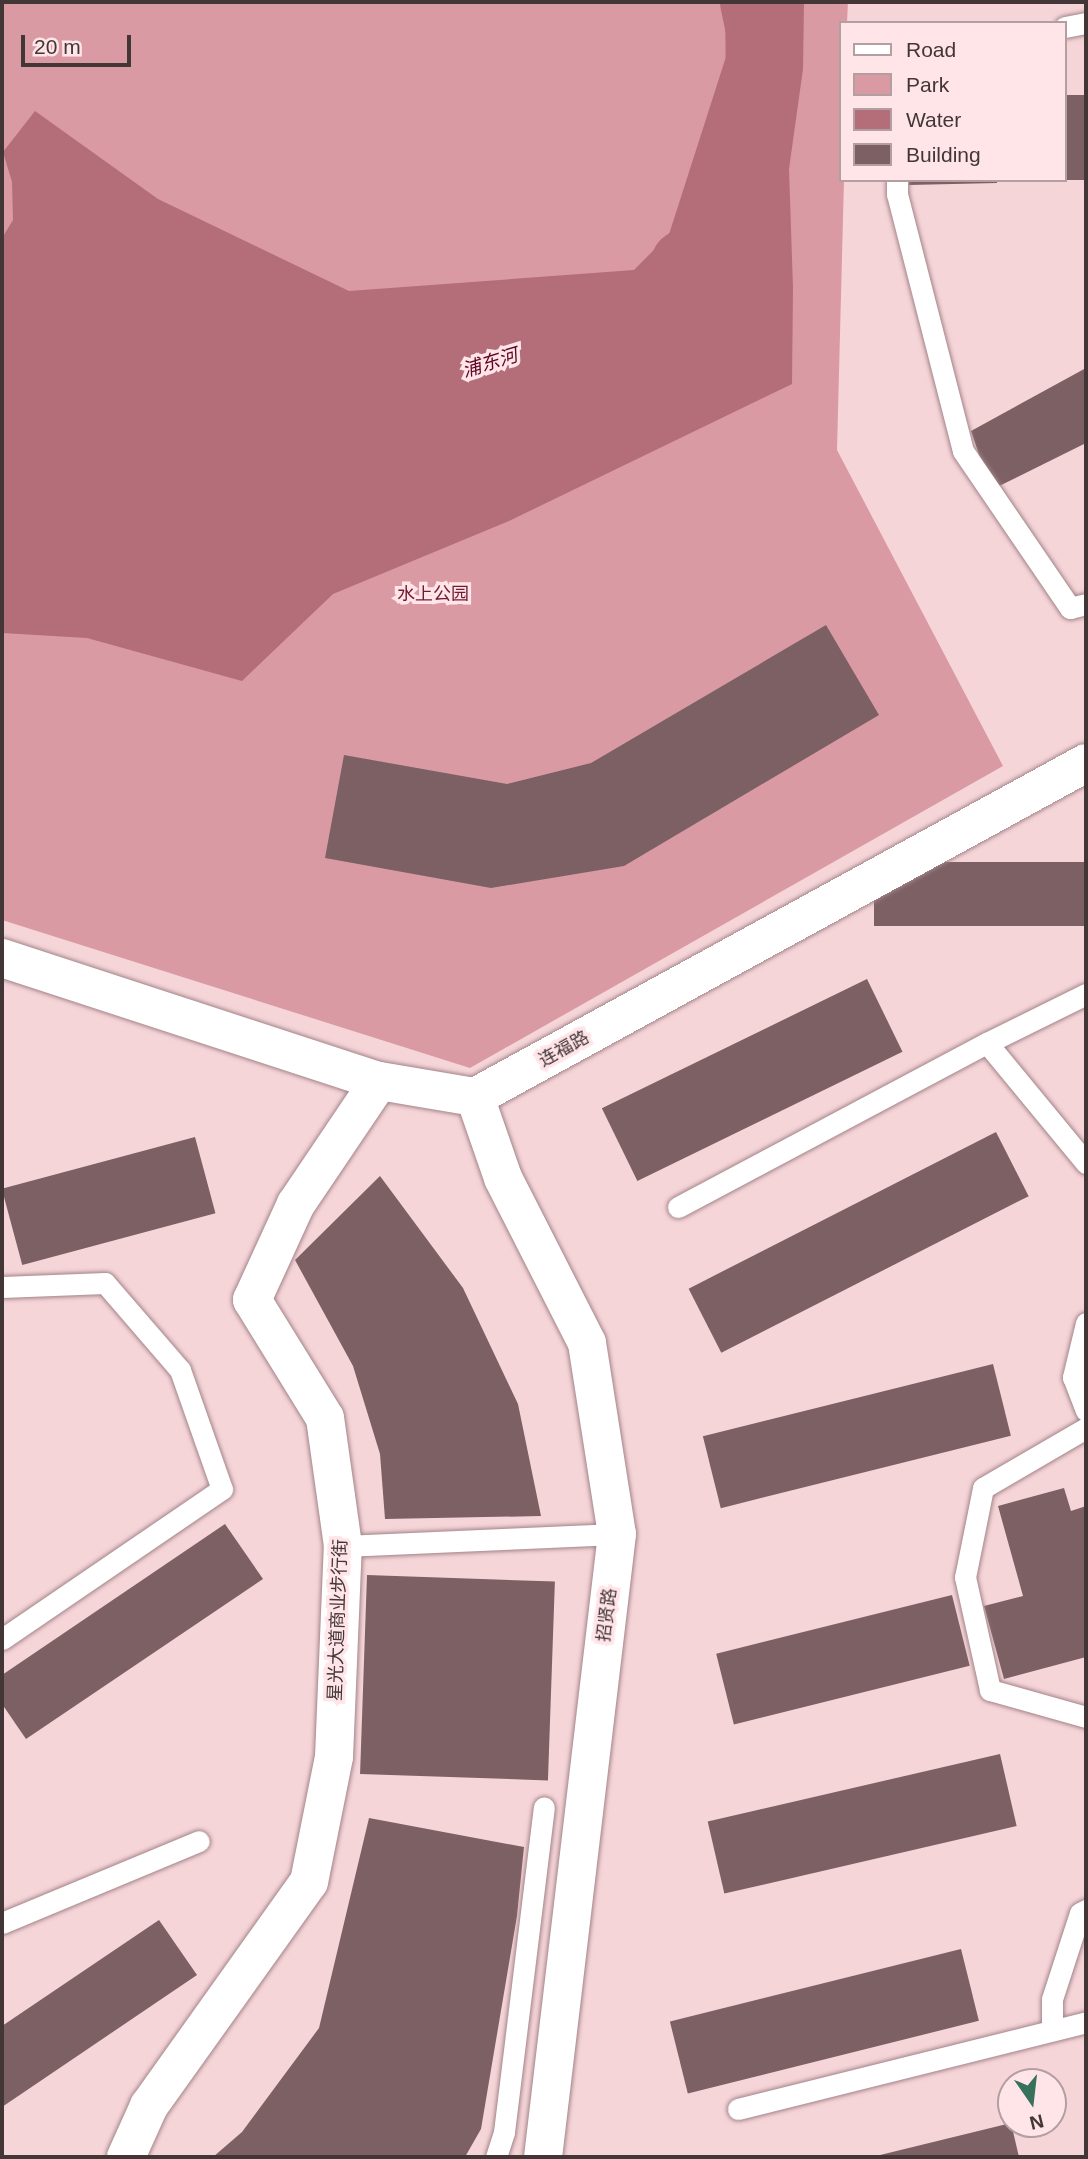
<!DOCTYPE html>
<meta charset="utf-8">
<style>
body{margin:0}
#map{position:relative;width:1088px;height:2159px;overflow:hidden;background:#f6d5d9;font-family:Arial,"Noto Sans SC",sans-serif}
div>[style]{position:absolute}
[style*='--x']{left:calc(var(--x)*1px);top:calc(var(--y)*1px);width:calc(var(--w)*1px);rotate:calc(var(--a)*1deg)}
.green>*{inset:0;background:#da9aa3}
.water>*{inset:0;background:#b36e79}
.river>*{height:66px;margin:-33px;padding:0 33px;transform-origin:33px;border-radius:33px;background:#b36e79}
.building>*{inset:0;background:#7c6064;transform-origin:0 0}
.roads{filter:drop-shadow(0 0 2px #a28488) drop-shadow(0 0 2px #a28488)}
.lane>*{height:21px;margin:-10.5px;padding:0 10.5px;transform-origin:10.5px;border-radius:10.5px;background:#fff}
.street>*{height:38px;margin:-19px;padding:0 19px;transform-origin:19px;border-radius:19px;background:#fff}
.secondary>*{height:38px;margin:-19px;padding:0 19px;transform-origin:19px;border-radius:19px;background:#fff}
span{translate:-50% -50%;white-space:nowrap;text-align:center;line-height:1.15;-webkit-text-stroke:7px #ffe4e8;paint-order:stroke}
.park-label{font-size:18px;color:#701b32}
.street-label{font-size:18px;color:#423637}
.water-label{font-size:19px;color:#5d0523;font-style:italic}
.frame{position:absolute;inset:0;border:4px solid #423637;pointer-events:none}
.legend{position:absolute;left:839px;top:21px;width:228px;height:161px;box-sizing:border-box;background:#ffe4e8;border:2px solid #b39ea1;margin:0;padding:9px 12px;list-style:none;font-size:21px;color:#423637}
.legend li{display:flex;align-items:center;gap:14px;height:35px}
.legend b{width:35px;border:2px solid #b39ea1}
.north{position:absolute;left:997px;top:2068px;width:70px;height:70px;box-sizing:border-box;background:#ffe4e8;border:2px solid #b39ea1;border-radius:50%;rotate:166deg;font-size:19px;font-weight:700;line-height:28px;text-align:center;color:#423637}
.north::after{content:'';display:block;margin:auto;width:24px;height:32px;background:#35715b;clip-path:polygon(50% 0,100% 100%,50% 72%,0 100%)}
.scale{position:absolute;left:21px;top:35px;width:110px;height:32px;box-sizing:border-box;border:4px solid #423637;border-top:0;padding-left:9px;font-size:21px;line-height:24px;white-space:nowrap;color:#423637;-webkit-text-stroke:5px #ffe4e8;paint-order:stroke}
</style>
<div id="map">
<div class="green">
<i style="clip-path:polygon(2px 2px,848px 2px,847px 23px,841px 23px,844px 180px,837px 450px,1003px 766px,470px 1068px,2px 920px)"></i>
</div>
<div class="water">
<i style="clip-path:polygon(725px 2px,804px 2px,803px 69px,789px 169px,793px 288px,792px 384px,509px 521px,333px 594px,242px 681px,87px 638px,2px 633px,2px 238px,13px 220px,12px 182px,3px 152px,35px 111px,158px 199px,349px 291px,634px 270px,727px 176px)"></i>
</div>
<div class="river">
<i style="--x:684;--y:263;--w:15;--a:-32"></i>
<i style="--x:697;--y:255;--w:216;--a:-72.2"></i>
<i style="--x:763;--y:49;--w:48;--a:-102"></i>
</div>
<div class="building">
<i style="left:1086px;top:95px;width:85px;height:21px;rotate:90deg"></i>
<i style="clip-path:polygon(909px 180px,997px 180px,997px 183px,909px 185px)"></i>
<i style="clip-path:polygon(1086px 368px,1086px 443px,991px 490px,971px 431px)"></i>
<i style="clip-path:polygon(826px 625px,879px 715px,624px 866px,491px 888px,325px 858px,344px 755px,507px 784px,591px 763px)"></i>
<i style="left:1086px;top:862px;width:64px;height:212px;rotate:90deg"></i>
<i style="left:867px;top:979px;width:81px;height:295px;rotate:64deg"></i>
<i style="left:996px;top:1132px;width:72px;height:345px;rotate:63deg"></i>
<i style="left:195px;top:1137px;width:79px;height:200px;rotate:75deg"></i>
<i style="clip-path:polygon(380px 1176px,463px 1288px,518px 1404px,541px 1516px,385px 1519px,380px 1454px,353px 1366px,295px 1260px)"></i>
<i style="left:993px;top:1364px;width:74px;height:299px;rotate:76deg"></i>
<i style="clip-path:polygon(1064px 1488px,1071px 1511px,1086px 1506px,1086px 1657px,1004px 1679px,984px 1606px,1023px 1596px,998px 1506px)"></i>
<i style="clip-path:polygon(225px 1524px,263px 1579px,26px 1739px,2px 1704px,2px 1675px)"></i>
<i style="left:367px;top:1575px;width:188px;height:199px;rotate:2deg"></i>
<i style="left:952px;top:1595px;width:73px;height:243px;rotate:76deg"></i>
<i style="left:1000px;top:1754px;width:74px;height:300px;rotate:77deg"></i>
<i style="clip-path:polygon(369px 1818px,524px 1847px,517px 1916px,481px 2129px,465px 2157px,213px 2157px,242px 2132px,319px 2028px)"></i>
<i style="clip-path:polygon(159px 1920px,197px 1975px,2px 2107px,2px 2026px)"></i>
<i style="left:961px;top:1949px;width:74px;height:300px;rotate:76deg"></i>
<i style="clip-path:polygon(1011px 2123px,1019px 2157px,876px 2157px,876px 2156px)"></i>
</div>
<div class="roads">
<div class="lane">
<i style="--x:1065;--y:27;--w:21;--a:-11"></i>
<i style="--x:897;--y:180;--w:14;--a:90"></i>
<i style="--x:897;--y:194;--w:265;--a:75.6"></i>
<i style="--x:963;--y:451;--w:190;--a:55.7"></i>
<i style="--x:1070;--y:608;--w:16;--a:-14"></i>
<i style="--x:1086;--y:994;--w:110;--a:153.7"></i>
<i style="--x:987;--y:1043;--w:156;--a:50.5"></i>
<i style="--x:678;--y:1207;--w:350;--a:-28"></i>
<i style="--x:2;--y:1287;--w:103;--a:-2.2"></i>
<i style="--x:105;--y:1283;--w:115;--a:49.2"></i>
<i style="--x:180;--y:1370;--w:126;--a:70.6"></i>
<i style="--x:222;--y:1489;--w:266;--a:145.7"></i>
<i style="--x:1086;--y:1323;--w:56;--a:103.5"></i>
<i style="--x:1073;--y:1377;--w:36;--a:69"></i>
<i style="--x:1086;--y:1428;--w:119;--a:149.8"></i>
<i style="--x:983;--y:1488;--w:91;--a:101.4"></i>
<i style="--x:965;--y:1577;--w:116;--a:77.5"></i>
<i style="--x:990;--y:1690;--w:100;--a:15.7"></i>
<i style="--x:343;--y:1546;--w:274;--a:-2.5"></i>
<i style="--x:2;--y:1923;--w:213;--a:-22.6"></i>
<i style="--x:1052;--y:2030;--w:31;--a:-90"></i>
<i style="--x:1052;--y:1999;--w:90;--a:-72"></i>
<i style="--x:1080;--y:1913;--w:7;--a:-27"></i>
<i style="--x:738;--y:2109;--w:359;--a:-14"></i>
<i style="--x:496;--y:2157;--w:26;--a:-72"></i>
<i style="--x:504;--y:2132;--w:327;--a:-83"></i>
</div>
<div class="street">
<i style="--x:126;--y:2157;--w:56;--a:-65.7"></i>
<i style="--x:149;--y:2106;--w:275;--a:-54.5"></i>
<i style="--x:309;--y:1882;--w:127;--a:-78.7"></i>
<i style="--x:334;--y:1757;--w:211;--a:-87.6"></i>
<i style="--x:343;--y:1546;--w:129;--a:-98"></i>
<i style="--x:325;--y:1418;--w:139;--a:-121.7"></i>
<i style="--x:252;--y:1300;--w:106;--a:-65.4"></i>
<i style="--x:296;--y:1204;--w:148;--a:-56"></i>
</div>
<div class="secondary">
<i style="--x:2;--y:958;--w:397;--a:18.1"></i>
<i style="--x:379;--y:1081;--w:97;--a:9.5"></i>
<i style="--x:475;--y:1097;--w:696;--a:-28.66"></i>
<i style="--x:475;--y:1097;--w:86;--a:70.9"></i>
<i style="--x:503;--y:1178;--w:185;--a:63"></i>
<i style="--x:587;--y:1343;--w:193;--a:81.1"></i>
<i style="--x:617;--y:1534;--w:627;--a:96.77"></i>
</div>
</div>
<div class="park-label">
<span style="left:433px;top:594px">水上公园</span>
</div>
<div class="street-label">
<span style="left:564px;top:1049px;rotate:-29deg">连福路</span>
<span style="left:607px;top:1615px;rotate:-83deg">招贤路</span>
<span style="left:338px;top:1620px;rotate:-88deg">星光大道商业步行街</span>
</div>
<div class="water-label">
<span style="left:490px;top:363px;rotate:-17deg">浦东河</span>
</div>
<div class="frame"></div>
<ul class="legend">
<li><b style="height:9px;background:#fff"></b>Road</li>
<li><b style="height:19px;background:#da9aa3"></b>Park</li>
<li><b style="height:19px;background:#b36e79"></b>Water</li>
<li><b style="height:19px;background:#7c6064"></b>Building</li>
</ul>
<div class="north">N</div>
<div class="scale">20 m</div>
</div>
